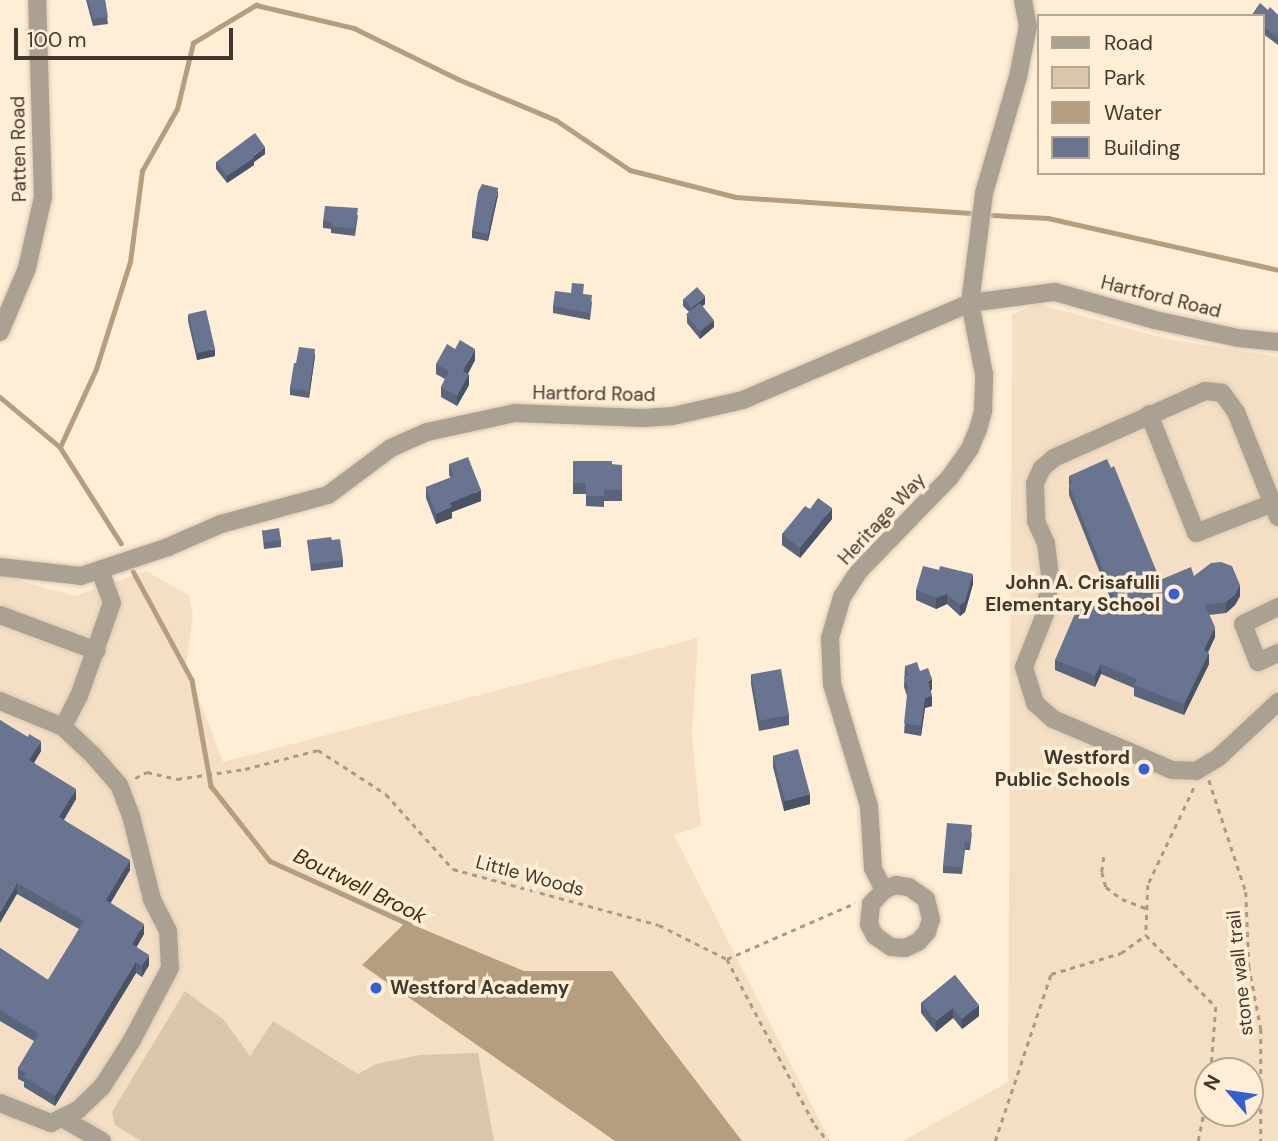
<!DOCTYPE html>
<style>
body{margin:0}
#map{position:relative;width:1278px;height:1141px;overflow:hidden;background:#ffeed6;font-family:"DM Sans",sans-serif}
div>[style]{position:absolute}
[style*='--x']{left:calc(var(--x)*1px);top:calc(var(--y)*1px);width:calc(var(--w)*1px);rotate:calc(var(--a)*1deg)}
.built>*{inset:0;background:#f4dfc4}
.green>*{inset:0;background:#dac6aa}
.water>*{inset:0;background:#b49e7f}
.stream>*{height:4.5px;margin:-2.25px;padding:0 2.25px;transform-origin:2.25px;border-radius:2.25px;background:#b49e7f}
.path>*{height:2.5px;margin-top:-1.25px;transform-origin:0;background:repeating-linear-gradient(90deg,#a79b88 0 5px,transparent 0 10px)}
.roads{filter:drop-shadow(0 0 2px #d9cab4) drop-shadow(0 0 2px #d9cab4)}
.minor>*{height:18px;margin:-9px;padding:0 9px;transform-origin:9px;border-radius:9px;background:#aba193}
.wall>*{inset:0;background:#5a657c}
.shaded-wall>*{inset:0;background:#4a5265}
.building>*{inset:0;background:#697590;transform-origin:0 0}
.dots>*{width:19px;height:19px;translate:-50% -50%;box-sizing:border-box;border:4px solid #ffeed6;border-radius:50%}
span{translate:-50% -50%;white-space:nowrap;text-align:center;line-height:1.15;-webkit-text-stroke:7px #ffeed6;paint-order:stroke}
.street-label{font-size:19px;color:#40382c}
.poi-label{font-size:19px;color:#40382c;font-weight:700}
.right{translate:-100% -50%;text-align:right}
.left{translate:0 -50%;text-align:left}
.water-label{font-size:21px;color:#442c02;font-style:italic}
.legend{position:absolute;left:1037px;top:14px;width:228px;height:161px;box-sizing:border-box;background:#ffeed6;border:2px solid #b3a592;margin:0;padding:9px 12px;list-style:none;font-size:21px;color:#40382c}
.legend li{display:flex;align-items:center;gap:14px;height:35px}
.legend b{width:35px;border:2px solid #b3a592}
.north{position:absolute;left:1194px;top:1057px;width:70px;height:70px;box-sizing:border-box;background:#ffeed6;border:2px solid #b3a592;border-radius:50%;rotate:299deg;font-size:19px;font-weight:700;line-height:28px;text-align:center;color:#40382c}
.north::after{content:'';display:block;margin:auto;width:24px;height:32px;background:#3560d0;clip-path:polygon(50% 0,100% 100%,50% 72%,0 100%)}
.scale{position:absolute;left:14px;top:28px;width:219px;height:32px;box-sizing:border-box;border:4px solid #40382c;border-top:0;padding-left:9px;font-size:21px;line-height:24px;white-space:nowrap;color:#40382c;-webkit-text-stroke:5px #ffeed6;paint-order:stroke}
</style>
<div id="map">
<div class="built">
<i style="clip-path:polygon(evenodd,1038px 304px,1167px 339px,1278px 357px,1278px 1141px,903px 1141px,1008px 1082px,1012px 314px,1038px 304px,1208px 1071px,1250px 1071px,1250px 1113px,1208px 1113px,1208px 1071px)"></i>
<i style="clip-path:polygon(146px 571px,189px 595px,193px 616px,186px 664px,223px 762px,698px 638px,692px 735px,701px 826px,674px 835px,830px 1141px,0 1141px,0 575px,75px 596px)"></i>
</div>
<div class="green">
<i style="clip-path:polygon(185px 991px,224px 1020px,250px 1056px,273px 1021px,358px 1074px,376px 1064px,420px 1055px,478px 1053px,494px 1141px,141px 1141px,115px 1125px,112px 1112px)"></i>
</div>
<div class="water">
<i style="clip-path:polygon(406px 922px,524px 971px,612px 971px,742px 1141px,615px 1141px,362px 965px)"></i>
</div>
<div class="stream">
<i style="--x:992;--y:215;--w:56;--a:3.1"></i>
<i style="--x:1048;--y:218;--w:236;--a:12.7"></i>
<i style="--x:0;--y:397;--w:78;--a:39.8"></i>
<i style="--x:60;--y:447;--w:114;--a:57.6"></i>
<i style="--x:60;--y:447;--w:86;--a:-65.2"></i>
<i style="--x:96;--y:369;--w:112;--a:-72.4"></i>
<i style="--x:130;--y:262;--w:92;--a:-82.5"></i>
<i style="--x:142;--y:171;--w:71;--a:-60.6"></i>
<i style="--x:177;--y:109;--w:68;--a:-76.4"></i>
<i style="--x:193;--y:43;--w:74;--a:-31.1"></i>
<i style="--x:256;--y:5;--w:101;--a:13.2"></i>
<i style="--x:354;--y:28;--w:116;--a:26.1"></i>
<i style="--x:458;--y:79;--w:106;--a:22.7"></i>
<i style="--x:556;--y:120;--w:89;--a:34"></i>
<i style="--x:630;--y:170;--w:109;--a:14.3"></i>
<i style="--x:736;--y:197;--w:235;--a:3.9"></i>
<i style="--x:133;--y:571;--w:124;--a:61.6"></i>
<i style="--x:192;--y:680;--w:108;--a:79.8"></i>
<i style="--x:211;--y:786;--w:95;--a:51.8"></i>
<i style="--x:270;--y:861;--w:153;--a:24.4"></i>
</div>
<div class="path">
<i style="--x:135;--y:778;--w:13;--a:-27"></i>
<i style="--x:147;--y:772;--w:31;--a:13"></i>
<i style="--x:177;--y:779;--w:69;--a:-8.4"></i>
<i style="--x:245;--y:769;--w:75;--a:-14.6"></i>
<i style="--x:318;--y:750;--w:81;--a:32.9"></i>
<i style="--x:386;--y:794;--w:101;--a:48.2"></i>
<i style="--x:453;--y:869;--w:213;--a:15.2"></i>
<i style="--x:659;--y:925;--w:76;--a:26.6"></i>
<i style="--x:727;--y:959;--w:188;--a:62.1"></i>
<i style="--x:815;--y:1125;--w:21;--a:51"></i>
<i style="--x:1209;--y:780;--w:118;--a:71.7"></i>
<i style="--x:1246;--y:892;--w:74;--a:87.7"></i>
<i style="--x:1249;--y:966;--w:64;--a:79.2"></i>
<i style="--x:1261;--y:1029;--w:112;--a:90"></i>
<i style="--x:1194;--y:788;--w:107;--a:115.4"></i>
<i style="--x:1148;--y:885;--w:50;--a:92.3"></i>
<i style="--x:1146;--y:935;--w:100;--a:45.8"></i>
<i style="--x:1216;--y:1007;--w:64;--a:94.5"></i>
<i style="--x:1104;--y:857;--w:15;--a:98"></i>
<i style="--x:1102;--y:872;--w:16;--a:75"></i>
<i style="--x:1106;--y:887;--w:20;--a:37"></i>
<i style="--x:1122;--y:899;--w:28;--a:21"></i>
<i style="--x:727;--y:959;--w:140;--a:-23.6"></i>
<i style="--x:995;--y:1141;--w:176;--a:-71.5"></i>
<i style="--x:1051;--y:974;--w:73;--a:-16.7"></i>
<i style="--x:1121;--y:953;--w:31;--a:-36"></i>
<i style="--x:1198;--y:1141;--w:51;--a:-78.7"></i>
</div>
<div class="roads">
<div class="minor">
<i style="--x:0;--y:332;--w:69;--a:-67.1"></i>
<i style="--x:27;--y:268;--w:73;--a:-77.3"></i>
<i style="--x:43;--y:197;--w:197;--a:-91.7"></i>
<i style="--x:1149;--y:414;--w:128;--a:68.4"></i>
<i style="--x:1196;--y:533;--w:83;--a:-21.3"></i>
<i style="--x:1278;--y:517;--w:113;--a:-111.8"></i>
<i style="--x:1236;--y:412;--w:24;--a:-126"></i>
<i style="--x:1222;--y:393;--w:17;--a:-173"></i>
<i style="--x:1205;--y:391;--w:165;--a:156.1"></i>
<i style="--x:1054;--y:458;--w:16;--a:140"></i>
<i style="--x:1042;--y:468;--w:17;--a:114"></i>
<i style="--x:1035;--y:484;--w:37;--a:88"></i>
<i style="--x:1036;--y:521;--w:24;--a:66"></i>
<i style="--x:1046;--y:543;--w:32;--a:83"></i>
<i style="--x:1050;--y:575;--w:39;--a:97"></i>
<i style="--x:1045;--y:614;--w:57;--a:111.6"></i>
<i style="--x:1024;--y:667;--w:38;--a:73"></i>
<i style="--x:1035;--y:703;--w:24;--a:42"></i>
<i style="--x:1053;--y:719;--w:129;--a:23.2"></i>
<i style="--x:1172;--y:770;--w:24;--a:2"></i>
<i style="--x:1196;--y:771;--w:27;--a:-31"></i>
<i style="--x:1219;--y:757;--w:81;--a:-43"></i>
<i style="--x:0;--y:567;--w:81;--a:6.3"></i>
<i style="--x:81;--y:576;--w:92;--a:-18.4"></i>
<i style="--x:168;--y:547;--w:58;--a:-23.5"></i>
<i style="--x:221;--y:524;--w:111;--a:-15.2"></i>
<i style="--x:328;--y:495;--w:79;--a:-36.7"></i>
<i style="--x:391;--y:448;--w:39;--a:-24"></i>
<i style="--x:427;--y:432;--w:90;--a:-12.2"></i>
<i style="--x:515;--y:413;--w:128;--a:2.2"></i>
<i style="--x:643;--y:418;--w:30;--a:-4"></i>
<i style="--x:673;--y:416;--w:72;--a:-12.9"></i>
<i style="--x:743;--y:400;--w:247;--a:-23.1"></i>
<i style="--x:970;--y:303;--w:86;--a:-7.4"></i>
<i style="--x:1055;--y:292;--w:104;--a:15.6"></i>
<i style="--x:1155;--y:320;--w:85;--a:12.2"></i>
<i style="--x:1238;--y:338;--w:40;--a:5.7"></i>
<i style="--x:1278;--y:607;--w:39;--a:154"></i>
<i style="--x:1243;--y:624;--w:41;--a:68.5"></i>
<i style="--x:1258;--y:662;--w:22;--a:-24"></i>
<i style="--x:0;--y:615;--w:103;--a:20.4"></i>
<i style="--x:0;--y:701;--w:68;--a:22.4"></i>
<i style="--x:884;--y:890;--w:13;--a:-23"></i>
<i style="--x:896;--y:885;--w:13;--a:9"></i>
<i style="--x:909;--y:887;--w:21;--a:35"></i>
<i style="--x:926;--y:899;--w:21;--a:76"></i>
<i style="--x:931;--y:919;--w:14;--a:107"></i>
<i style="--x:927;--y:932;--w:13;--a:132"></i>
<i style="--x:918;--y:942;--w:14;--a:155"></i>
<i style="--x:905;--y:948;--w:14;--a:-176"></i>
<i style="--x:891;--y:947;--w:19;--a:-145"></i>
<i style="--x:875;--y:936;--w:13;--a:-117"></i>
<i style="--x:869;--y:924;--w:20;--a:-84"></i>
<i style="--x:871;--y:904;--w:19;--a:-47"></i>
<i style="--x:884;--y:890;--w:25;--a:-117"></i>
<i style="--x:873;--y:868;--w:62;--a:-93.7"></i>
<i style="--x:869;--y:806;--w:127;--a:-106.9"></i>
<i style="--x:832;--y:684;--w:46;--a:-92.5"></i>
<i style="--x:830;--y:638;--w:43;--a:-73.7"></i>
<i style="--x:842;--y:597;--w:31;--a:-57"></i>
<i style="--x:859;--y:571;--w:131;--a:-45.9"></i>
<i style="--x:950;--y:477;--w:35;--a:-55"></i>
<i style="--x:970;--y:448;--w:21;--a:-67"></i>
<i style="--x:978;--y:429;--w:19;--a:-74"></i>
<i style="--x:983;--y:411;--w:37;--a:-88"></i>
<i style="--x:984;--y:374;--w:72;--a:-101.2"></i>
<i style="--x:970;--y:303;--w:111;--a:-82.7"></i>
<i style="--x:984;--y:193;--w:121;--a:-73.7"></i>
<i style="--x:1018;--y:77;--w:52;--a:-78.9"></i>
<i style="--x:1028;--y:26;--w:26;--a:-101"></i>
<i style="--x:0;--y:1103;--w:55;--a:21.4"></i>
<i style="--x:51;--y:1123;--w:30;--a:-26"></i>
<i style="--x:78;--y:1110;--w:33;--a:-44"></i>
<i style="--x:102;--y:1087;--w:56;--a:-57.4"></i>
<i style="--x:132;--y:1040;--w:81;--a:-62.2"></i>
<i style="--x:170;--y:968;--w:37;--a:-93"></i>
<i style="--x:168;--y:931;--w:36;--a:-117"></i>
<i style="--x:152;--y:899;--w:86;--a:-104.2"></i>
<i style="--x:131;--y:816;--w:33;--a:-111"></i>
<i style="--x:119;--y:785;--w:37;--a:-131"></i>
<i style="--x:95;--y:757;--w:44;--a:-136.8"></i>
<i style="--x:63;--y:727;--w:35;--a:-63"></i>
<i style="--x:79;--y:696;--w:99;--a:-70.5"></i>
<i style="--x:112;--y:603;--w:35;--a:-110"></i>
<i style="--x:62;--y:1118;--w:46;--a:29.9"></i>
</div>
</div>
<div class="wall">
<i style="clip-path:polygon(86px 0,105px 0,108px 24px,93px 26px)"></i>
<i style="clip-path:polygon(1268px 10px,1278px 15px,1278px 45px,1262px 33px,1262px 16px)"></i>
<i style="clip-path:polygon(265px 154px,254px 162px,254px 165px,227px 183px,216px 169px,216px 162px)"></i>
<i style="clip-path:polygon(498px 195px,488px 241px,472px 238px,472px 231px)"></i>
<i style="clip-path:polygon(358px 215px,355px 236px,331px 233px,331px 229px,323px 228px,323px 221px)"></i>
<i style="clip-path:polygon(583px 294px,592px 302px,590px 320px,553px 313px,553px 306px)"></i>
<i style="clip-path:polygon(683px 299px,705px 304px,702px 306px,714px 327px,700px 339px,687px 323px,687px 316px,690px 313px,683px 306px)"></i>
<i style="clip-path:polygon(188px 314px,215px 356px,197px 360px,188px 321px)"></i>
<i style="clip-path:polygon(315px 356px,309px 398px,290px 395px,290px 388px,296px 363px)"></i>
<i style="clip-path:polygon(475px 360px,468px 374px,469px 385px,457px 406px,441px 397px,441px 387px,445px 379px,436px 374px,436px 364px)"></i>
<i style="clip-path:polygon(573px 461px,622px 465px,622px 501px,604px 501px,604px 507px,586px 506px,586px 494px,573px 494px)"></i>
<i style="clip-path:polygon(449px 464px,481px 501px,452px 512px,452px 518px,436px 524px,426px 498px,426px 487px,451px 478px,449px 475px)"></i>
<i style="clip-path:polygon(1069px 476px,1160px 580px,1194px 576px,1240px 596px,1235px 605px,1226px 613px,1209px 615px,1215px 637px,1208px 652px,1209px 664px,1184px 715px,1134px 696px,1134px 688px,1101px 674px,1095px 687px,1055px 670px,1055px 660px,1116px 613px,1069px 495px)"></i>
<i style="clip-path:polygon(810px 509px,832px 519px,800px 558px,782px 545px,782px 534px)"></i>
<i style="clip-path:polygon(262px 530px,281px 540px,281px 547px,264px 549px)"></i>
<i style="clip-path:polygon(307px 540px,332px 540px,343px 560px,343px 567px,311px 571px)"></i>
<i style="clip-path:polygon(973px 584px,965px 612px,960px 616px,947px 604px,936px 609px,916px 600px,916px 590px)"></i>
<i style="clip-path:polygon(905px 666px,920px 671px,932px 690px,931px 690px,932px 706px,925px 708px,921px 736px,904px 733px,907px 696px,904px 687px)"></i>
<i style="clip-path:polygon(751px 674px,789px 715px,789px 725px,759px 731px,751px 684px)"></i>
<i style="clip-path:polygon(0 720px,41px 751px,34px 763px,76px 799px,64px 820px,130px 870px,110px 903px,144px 934px,136px 947px,149px 965px,142px 977px,136px 973px,55px 1106px,24px 1087px,24px 1082px,18px 1079px,18px 1068px,34px 1041px,0 1021px,0 948px,48px 980px,79px 929px,17px 894px)"></i>
<i style="clip-path:polygon(773px 756px,810px 804px,784px 811px,773px 767px)"></i>
<i style="clip-path:polygon(972px 832px,970px 850px,965px 850px,962px 874px,943px 873px,943px 866px)"></i>
<i style="clip-path:polygon(955px 975px,979px 1016px,962px 1029px,953px 1018px,936px 1032px,921px 1013px,921px 1003px)"></i>
</div>
<div class="shaded-wall">
<i style="clip-path:polygon(265px 147px,265px 154px,254px 162px,254px 165px,227px 183px,227px 176px)"></i>
<i style="clip-path:polygon(498px 188px,498px 195px,488px 241px,488px 234px)"></i>
<i style="clip-path:polygon(705px 296px,705px 304px,692px 315px,692px 308px)"></i>
<i style="clip-path:polygon(714px 320px,714px 327px,700px 339px,700px 332px)"></i>
<i style="clip-path:polygon(215px 349px,215px 356px,197px 360px,197px 353px)"></i>
<i style="clip-path:polygon(315px 349px,315px 356px,309px 398px,309px 391px)"></i>
<i style="clip-path:polygon(475px 349px,475px 360px,463px 382px,463px 371px)"></i>
<i style="clip-path:polygon(469px 374px,469px 385px,457px 406px,457px 396px)"></i>
<i style="clip-path:polygon(481px 490px,481px 501px,452px 512px,452px 518px,436px 524px,436px 514px,450px 503px)"></i>
<i style="clip-path:polygon(832px 508px,832px 519px,800px 558px,800px 548px)"></i>
<i style="clip-path:polygon(973px 574px,973px 584px,965px 612px,960px 616px,960px 605px)"></i>
<i style="clip-path:polygon(1240px 585px,1240px 596px,1235px 605px,1226px 613px,1226px 602px)"></i>
<i style="clip-path:polygon(947px 594px,947px 604px,936px 609px,936px 598px)"></i>
<i style="clip-path:polygon(1215px 627px,1215px 637px,1204px 661px,1204px 650px)"></i>
<i style="clip-path:polygon(1209px 653px,1209px 664px,1184px 715px,1184px 704px)"></i>
<i style="clip-path:polygon(1101px 664px,1101px 674px,1095px 687px,1095px 676px)"></i>
<i style="clip-path:polygon(932px 679px,932px 690px,928px 691px,928px 681px)"></i>
<i style="clip-path:polygon(932px 696px,932px 706px,925px 708px,921px 736px,921px 726px,925px 698px)"></i>
<i style="clip-path:polygon(41px 741px,41px 751px,29px 770px,29px 760px)"></i>
<i style="clip-path:polygon(76px 789px,76px 799px,59px 827px,59px 817px)"></i>
<i style="clip-path:polygon(810px 794px,810px 804px,784px 811px,784px 801px)"></i>
<i style="clip-path:polygon(130px 860px,130px 870px,106px 911px,106px 900px)"></i>
<i style="clip-path:polygon(17px 883px,17px 894px,0 923px,0 912px)"></i>
<i style="clip-path:polygon(144px 924px,144px 934px,132px 955px,132px 944px)"></i>
<i style="clip-path:polygon(149px 955px,149px 965px,142px 977px,142px 966px)"></i>
<i style="clip-path:polygon(136px 962px,136px 973px,55px 1106px,55px 1096px)"></i>
<i style="clip-path:polygon(979px 1005px,979px 1016px,962px 1029px,962px 1019px)"></i>
<i style="clip-path:polygon(953px 1008px,953px 1018px,936px 1032px,936px 1021px)"></i>
</div>
<div class="building">
<i style="clip-path:polygon(88px 0,105px 0,108px 17px,93px 19px)"></i>
<i style="clip-path:polygon(1260px 3px,1268px 10px,1270px 7px,1278px 15px,1278px 38px,1262px 26px,1262px 16px,1251px 16px)"></i>
<i style="clip-path:polygon(255px 133px,265px 147px,253px 156px,254px 158px,227px 176px,216px 162px)"></i>
<i style="clip-path:polygon(482px 184px,498px 188px,488px 234px,472px 231px,478px 192px)"></i>
<i style="clip-path:polygon(325px 206px,358px 208px,355px 229px,331px 226px,332px 222px,323px 221px)"></i>
<i style="clip-path:polygon(572px 283px,584px 284px,583px 294px,592px 295px,590px 313px,553px 306px,555px 291px,571px 293px)"></i>
<i style="left:697px;top:287px;width:12px;height:18px;rotate:48deg"></i>
<i style="left:700px;top:303px;width:22px;height:18px;rotate:51deg"></i>
<i style="left:206px;top:310px;width:40px;height:18px;rotate:77deg"></i>
<i style="clip-path:polygon(460px 340px,475px 349px,463px 371px,469px 374px,457px 396px,441px 387px,449px 371px,436px 364px,447px 344px,455px 349px)"></i>
<i style="clip-path:polygon(299px 347px,315px 349px,309px 391px,290px 388px,294px 363px,296px 363px)"></i>
<i style="clip-path:polygon(468px 457px,481px 490px,450px 503px,452px 507px,436px 514px,426px 487px,454px 476px,449px 464px)"></i>
<i style="clip-path:polygon(1107px 459px,1111px 468px,1114px 466px,1160px 580px,1191px 567px,1194px 576px,1211px 563px,1221px 562px,1232px 566px,1240px 585px,1235px 595px,1226px 602px,1205px 605px,1215px 627px,1204px 650px,1209px 653px,1184px 704px,1134px 685px,1137px 679px,1101px 664px,1095px 676px,1055px 660px,1082px 597px,1121px 615px,1069px 485px,1072px 483px,1069px 476px)"></i>
<i style="clip-path:polygon(573px 461px,612px 461px,612px 465px,622px 465px,622px 490px,604px 490px,604px 496px,586px 496px,586px 483px,573px 483px)"></i>
<i style="clip-path:polygon(818px 498px,832px 508px,800px 548px,782px 534px,805px 506px,810px 509px)"></i>
<i style="left:279px;top:528px;width:12px;height:17px;rotate:81deg"></i>
<i style="clip-path:polygon(331px 537px,332px 540px,340px 539px,343px 560px,311px 564px,307px 540px)"></i>
<i style="clip-path:polygon(923px 566px,939px 570px,940px 566px,973px 574px,965px 602px,960px 605px,947px 594px,936px 598px,916px 590px)"></i>
<i style="clip-path:polygon(917px 662px,920px 671px,928px 668px,932px 679px,928px 681px,932px 696px,925px 698px,921px 726px,904px 723px,908px 687px,904px 677px,908px 675px,905px 666px)"></i>
<i style="left:781px;top:669px;width:47px;height:30px;rotate:80deg"></i>
<i style="clip-path:polygon(0 720px,28px 737px,29px 734px,41px 741px,29px 760px,76px 789px,59px 817px,130px 860px,106px 900px,144px 924px,132px 944px,149px 955px,142px 966px,136px 962px,55px 1096px,24px 1077px,26px 1073px,18px 1068px,39px 1034px,0 1010px,0 948px,48px 980px,84px 921px,17px 883px,0 912px)"></i>
<i style="left:798px;top:749px;width:47px;height:26px;rotate:75deg"></i>
<i style="clip-path:polygon(947px 823px,972px 825px,970px 843px,965px 842px,962px 867px,943px 866px)"></i>
<i style="clip-path:polygon(955px 975px,979px 1005px,962px 1019px,953px 1008px,936px 1021px,921px 1003px)"></i>
</div>
<div class="dots">
<i style="left:1174px;top:594px;background:#3560d0"></i>
<i style="left:1144px;top:769px;background:#3560d0"></i>
<i style="left:376px;top:988px;background:#3560d0"></i>
</div>
<div class="street-label">
<span style="left:19px;top:149px;rotate:-91deg">Patten Road</span>
<span style="left:1161px;top:297px;rotate:14deg">Hartford Road</span>
<span style="left:594px;top:394px;rotate:1deg">Hartford Road</span>
<span style="left:882px;top:519px;rotate:-47deg">Heritage Way</span>
<span style="left:530px;top:876px;rotate:15deg">Little Woods</span>
<span style="left:1240px;top:973px;rotate:-96deg">stone wall trail</span>
</div>
<div class="poi-label">
<span class="right" style="left:1160px;top:594px">John A. Crisafulli<br>Elementary School</span>
<span class="right" style="left:1130px;top:769px">Westford<br>Public Schools</span>
<span class="left" style="left:390px;top:988px">Westford Academy</span>
</div>
<div class="water-label">
<span style="left:360px;top:886px;rotate:26deg">Boutwell Brook</span>
</div>
<ul class="legend">
<li><b style="height:9px;background:#aba193"></b>Road</li>
<li><b style="height:19px;background:#dac6aa"></b>Park</li>
<li><b style="height:19px;background:#b49e7f"></b>Water</li>
<li><b style="height:19px;background:#697590"></b>Building</li>
</ul>
<div class="north">N</div>
<div class="scale">100 m</div>
</div>
